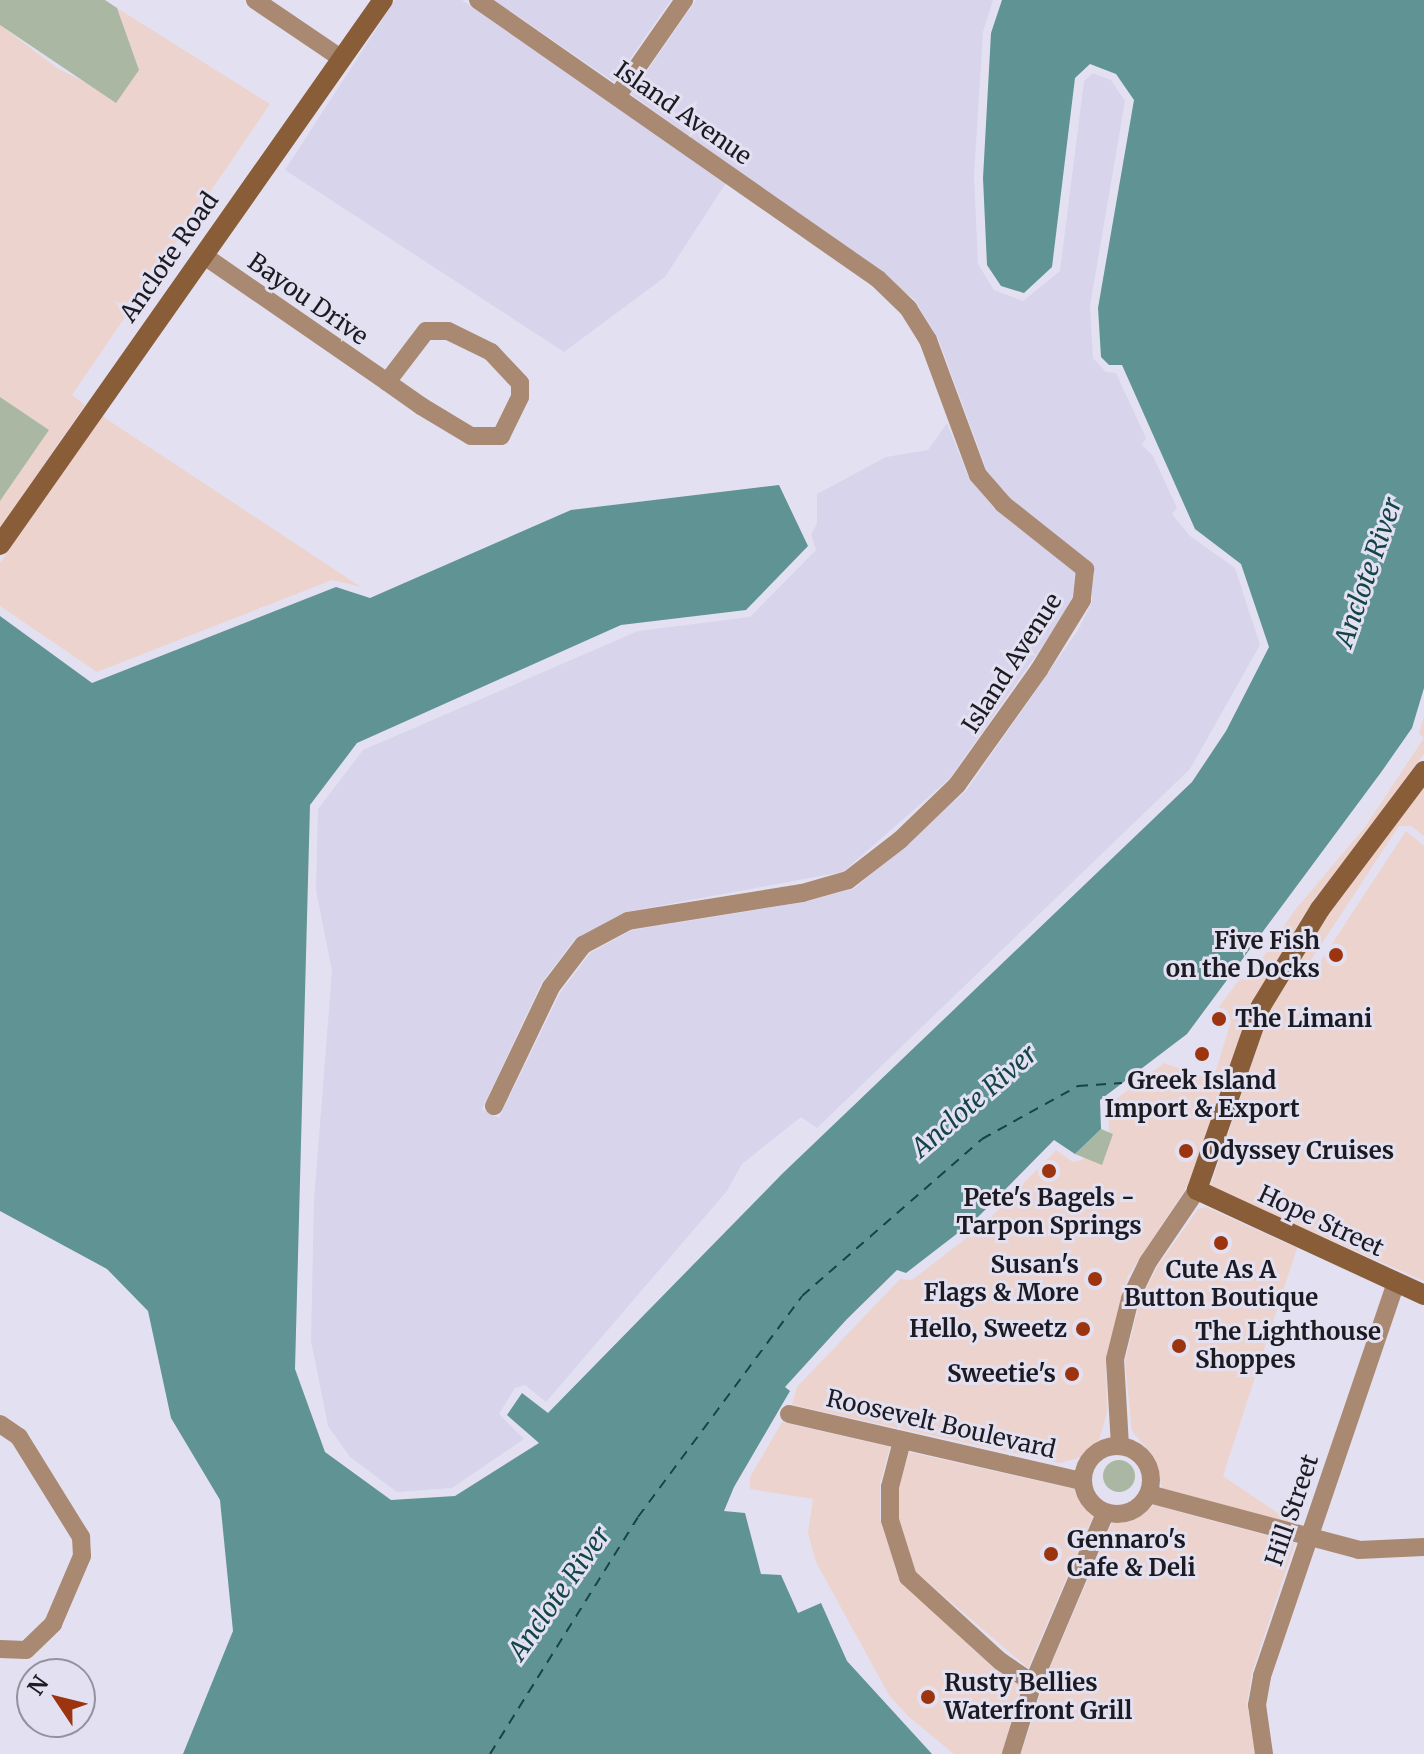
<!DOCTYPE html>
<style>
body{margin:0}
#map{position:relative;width:1424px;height:1754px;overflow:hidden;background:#e3e1f1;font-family:Merriweather,serif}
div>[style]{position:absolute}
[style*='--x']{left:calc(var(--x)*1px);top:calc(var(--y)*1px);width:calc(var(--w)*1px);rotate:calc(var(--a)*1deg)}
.commercial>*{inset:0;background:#ecd3cd}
.built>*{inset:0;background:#d8d4eb}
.green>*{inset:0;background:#aab8a3}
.round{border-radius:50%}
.water>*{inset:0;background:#609394}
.ferry>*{height:2px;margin-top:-1px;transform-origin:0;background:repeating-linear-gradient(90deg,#144546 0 10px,transparent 0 18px)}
.street>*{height:18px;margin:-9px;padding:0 9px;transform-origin:9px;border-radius:9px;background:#a98971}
.street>.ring{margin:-9px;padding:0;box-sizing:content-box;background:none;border:18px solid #a98971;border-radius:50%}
.secondary>*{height:20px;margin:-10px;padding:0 10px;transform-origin:10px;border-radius:10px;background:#8a5d39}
.dots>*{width:22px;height:22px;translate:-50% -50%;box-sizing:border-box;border:4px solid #e3e1f1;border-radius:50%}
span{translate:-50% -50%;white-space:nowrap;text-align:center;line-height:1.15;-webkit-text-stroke:6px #e3e1f1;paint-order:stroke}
.street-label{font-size:24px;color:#1c1b21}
.poi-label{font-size:24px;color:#1c1b21;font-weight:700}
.right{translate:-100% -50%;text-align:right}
.left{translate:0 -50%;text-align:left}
.water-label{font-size:26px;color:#144546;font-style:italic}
.north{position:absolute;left:16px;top:1658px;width:80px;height:80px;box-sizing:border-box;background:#e3e1f1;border:2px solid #93929e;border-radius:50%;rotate:305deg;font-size:22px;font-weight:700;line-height:32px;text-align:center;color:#1c1b21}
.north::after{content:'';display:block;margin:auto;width:28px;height:36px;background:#9b340f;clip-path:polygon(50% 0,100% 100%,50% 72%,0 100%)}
</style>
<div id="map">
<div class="commercial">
<i style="clip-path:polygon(117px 8px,270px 104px,72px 395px,85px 405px,0 528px,0 501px,49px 430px,0 397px,0 25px,57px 68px,104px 92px,139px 70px)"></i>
<i style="clip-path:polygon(102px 416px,361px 587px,332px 580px,97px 672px,0 606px,0 563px)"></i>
<i style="clip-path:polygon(1424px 716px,1424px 754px,1311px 904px,1252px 1002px,1188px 1185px,1128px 1276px,1106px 1358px,1107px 1413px,1099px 1440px,1082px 1457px,1060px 1463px,792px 1405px,797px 1387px,900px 1279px,912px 1280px,982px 1226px,1056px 1150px,1073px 1162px,1082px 1160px,1109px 1132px,1108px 1105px,1164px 1063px,1213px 1080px,1231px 1021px,1218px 1008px,1239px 980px,1249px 978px,1295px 910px,1365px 827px,1424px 738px,1419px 733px)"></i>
<i style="clip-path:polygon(1424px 787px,1424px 836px,1411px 826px,1399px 826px,1311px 960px,1318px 965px,1406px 831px,1424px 846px,1424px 1281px,1210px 1187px,1270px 1010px,1328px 915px)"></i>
<i style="clip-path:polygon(1206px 1207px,1297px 1248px,1223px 1476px,1294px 1524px,1162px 1488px,1154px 1457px,1132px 1431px,1125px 1362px,1139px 1304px,1157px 1267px,1198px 1209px)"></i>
<i style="clip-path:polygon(782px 1422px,890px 1447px,880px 1484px,880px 1519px,899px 1579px,993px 1668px,1021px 1685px,1002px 1754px,954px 1754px,909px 1717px,889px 1695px,816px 1562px,808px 1533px,813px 1499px,750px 1489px,750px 1477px)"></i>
<i style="clip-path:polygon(909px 1452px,1074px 1489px,1093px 1516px,1028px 1668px,916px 1572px,899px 1520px,899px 1489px)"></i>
<i style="clip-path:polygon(1154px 1505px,1295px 1543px,1252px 1673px,1247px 1703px,1255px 1754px,1021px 1754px,1045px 1679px,1112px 1523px,1131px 1522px)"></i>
</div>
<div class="built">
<i style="clip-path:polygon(395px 0,462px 0,726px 183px,665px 277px,564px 352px,285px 170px)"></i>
<i style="clip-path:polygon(494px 0,671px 0,614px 82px)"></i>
<i style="clip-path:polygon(696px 0,993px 0,983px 32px,974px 176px,978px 264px,994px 290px,1023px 301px,1060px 271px,1084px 81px,1093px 73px,1111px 80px,1125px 101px,1090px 306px,1093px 358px,1106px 372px,1116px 373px,1146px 438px,1142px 445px,1153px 456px,1177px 508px,1172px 514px,1190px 536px,1235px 568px,1260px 645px,1190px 769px,817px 1128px,801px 1117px,742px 1164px,727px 1191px,546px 1402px,525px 1385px,515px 1388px,499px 1414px,524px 1439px,452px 1488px,397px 1492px,350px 1457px,328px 1426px,311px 1341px,314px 1200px,332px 971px,316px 890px,318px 809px,363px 750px,638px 631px,750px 617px,816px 550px,811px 534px,817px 524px,817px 494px,886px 457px,928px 450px,947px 423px,969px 478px,996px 510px,1075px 572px,1073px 596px,1061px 620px,949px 779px,843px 872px,625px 912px,575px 939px,542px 982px,482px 1109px,499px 1118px,560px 993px,590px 953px,632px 930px,805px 902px,855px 888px,966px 791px,1078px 630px,1092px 602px,1092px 564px,1009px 498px,987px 471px,938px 338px,914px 299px,631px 94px)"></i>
</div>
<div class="green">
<i style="clip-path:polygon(0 0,105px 0,117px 8px,139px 70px,116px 103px,0 25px)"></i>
<i style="clip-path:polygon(0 397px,49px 430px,0 501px)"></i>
<i style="clip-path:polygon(1101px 1129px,1113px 1134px,1102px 1165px,1075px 1154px)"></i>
<i class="round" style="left:1103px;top:1460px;width:32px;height:32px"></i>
</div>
<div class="water">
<i style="clip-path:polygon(1002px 0,1424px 0,1424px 688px,1412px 728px,1382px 771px,1187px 1034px,1100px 1100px,1101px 1129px,1075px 1154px,1054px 1140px,976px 1219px,906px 1273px,897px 1270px,847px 1319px,785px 1387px,790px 1391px,734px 1487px,724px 1511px,745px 1513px,761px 1574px,781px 1575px,798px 1613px,821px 1603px,847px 1661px,932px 1754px,183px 1754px,233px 1631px,220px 1500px,171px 1418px,148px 1311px,107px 1269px,0 1211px,0 616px,92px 683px,336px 587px,370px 598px,571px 510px,779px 485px,808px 546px,746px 610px,621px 625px,357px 743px,310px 805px,295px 1369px,325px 1452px,391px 1500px,455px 1496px,539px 1443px,507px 1415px,522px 1393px,548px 1413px,782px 1174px,1192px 782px,1226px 731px,1269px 647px,1241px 564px,1195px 529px,1122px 365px,1109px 365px,1101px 357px,1098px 308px,1134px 100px,1116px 74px,1090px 64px,1075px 78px,1052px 267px,1024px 293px,1001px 286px,987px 265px,983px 178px,991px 33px)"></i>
</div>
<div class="ferry">
<i style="--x:490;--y:1754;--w:279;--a:-58"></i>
<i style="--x:638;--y:1517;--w:275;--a:-53.4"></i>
<i style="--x:802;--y:1296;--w:239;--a:-41.1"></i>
<i style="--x:982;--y:1139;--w:110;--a:-28.9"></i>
<i style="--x:1078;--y:1086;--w:44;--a:-3.9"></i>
</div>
<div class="street">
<i style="--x:255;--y:0;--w:105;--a:34.1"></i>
<i style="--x:478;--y:0;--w:488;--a:34.9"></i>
<i style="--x:878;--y:279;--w:42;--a:44"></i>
<i style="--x:908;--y:308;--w:38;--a:58"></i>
<i style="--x:928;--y:340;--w:144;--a:69.7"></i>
<i style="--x:978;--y:475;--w:38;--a:49"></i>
<i style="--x:1003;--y:504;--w:105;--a:38.4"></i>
<i style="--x:1085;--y:569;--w:31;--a:96"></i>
<i style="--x:1082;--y:600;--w:82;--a:121.6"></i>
<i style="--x:1039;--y:670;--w:141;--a:125.5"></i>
<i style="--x:957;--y:785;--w:79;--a:136"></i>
<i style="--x:900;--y:840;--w:66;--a:142.4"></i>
<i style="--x:848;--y:880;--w:48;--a:164.2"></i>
<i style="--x:802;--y:893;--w:176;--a:170.9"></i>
<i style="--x:628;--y:921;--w:51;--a:151.9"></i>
<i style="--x:583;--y:945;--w:53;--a:127.3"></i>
<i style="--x:551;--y:987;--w:132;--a:115.6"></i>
<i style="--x:618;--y:95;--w:116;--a:-55.2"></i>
<i style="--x:203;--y:255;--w:224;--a:34.6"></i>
<i style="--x:387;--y:382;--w:42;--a:35.2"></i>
<i style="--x:421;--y:406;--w:58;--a:31"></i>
<i style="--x:471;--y:436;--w:30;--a:0"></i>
<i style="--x:501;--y:436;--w:43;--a:-64"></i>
<i style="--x:520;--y:397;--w:14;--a:-90"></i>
<i style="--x:520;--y:383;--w:42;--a:-133.1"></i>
<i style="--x:491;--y:352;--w:48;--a:-154"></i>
<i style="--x:448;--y:331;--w:22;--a:180"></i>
<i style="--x:426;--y:331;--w:64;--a:127.4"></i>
<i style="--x:789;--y:1414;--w:301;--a:12.9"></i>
<i style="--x:0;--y:1424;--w:23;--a:34"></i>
<i style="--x:19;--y:1437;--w:118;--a:58.2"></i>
<i style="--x:81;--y:1537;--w:19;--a:87"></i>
<i style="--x:82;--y:1556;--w:74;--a:113.1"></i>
<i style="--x:53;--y:1624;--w:37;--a:136"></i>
<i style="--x:26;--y:1650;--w:26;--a:-178"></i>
<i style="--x:902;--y:1441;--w:48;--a:104.6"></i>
<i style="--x:890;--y:1487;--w:33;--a:90"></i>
<i style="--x:890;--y:1520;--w:60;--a:72.5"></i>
<i style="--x:908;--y:1577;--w:125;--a:42.4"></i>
<i style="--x:1000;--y:1661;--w:40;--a:34"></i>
<i class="ring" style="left:1083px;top:1446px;width:50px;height:50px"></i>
<i style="--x:1120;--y:1446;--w:87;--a:-93.3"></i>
<i style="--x:1115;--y:1359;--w:62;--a:-76"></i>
<i style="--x:1130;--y:1299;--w:41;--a:-64.1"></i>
<i style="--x:1148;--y:1262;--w:87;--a:-55.8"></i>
<i style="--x:1149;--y:1494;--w:217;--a:14.9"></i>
<i style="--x:1359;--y:1550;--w:65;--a:-2.6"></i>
<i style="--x:1011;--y:1754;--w:74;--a:-72.8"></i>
<i style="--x:1033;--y:1683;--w:185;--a:-67"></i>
<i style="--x:1264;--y:1754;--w:49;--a:-98.1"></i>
<i style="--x:1257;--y:1705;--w:29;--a:-80"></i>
<i style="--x:1262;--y:1676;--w:413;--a:-71.2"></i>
</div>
<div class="secondary">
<i style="--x:0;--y:545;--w:666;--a:-54.9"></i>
<i style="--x:1424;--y:771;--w:173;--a:127"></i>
<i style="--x:1320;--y:909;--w:114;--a:121.3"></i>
<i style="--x:1261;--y:1006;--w:195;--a:109.2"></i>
<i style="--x:1197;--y:1190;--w:250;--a:24.8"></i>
</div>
<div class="dots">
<i style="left:1336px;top:955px;background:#9b340f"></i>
<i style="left:1219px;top:1019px;background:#9b340f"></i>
<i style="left:1202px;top:1054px;background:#9b340f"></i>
<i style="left:1186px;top:1151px;background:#9b340f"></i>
<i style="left:1049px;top:1171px;background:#9b340f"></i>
<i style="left:1221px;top:1243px;background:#9b340f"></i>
<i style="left:1095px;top:1279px;background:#9b340f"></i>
<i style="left:1083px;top:1329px;background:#9b340f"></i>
<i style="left:1179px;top:1346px;background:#9b340f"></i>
<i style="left:1072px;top:1374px;background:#9b340f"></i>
<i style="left:1051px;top:1554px;background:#9b340f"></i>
<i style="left:928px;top:1697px;background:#9b340f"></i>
</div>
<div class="street-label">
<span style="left:683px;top:113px;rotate:35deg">Island Avenue</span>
<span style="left:169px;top:257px;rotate:-55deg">Anclote Road</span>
<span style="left:308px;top:299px;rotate:35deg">Bayou Drive</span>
<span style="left:1012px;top:663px;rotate:-57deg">Island Avenue</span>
<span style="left:1321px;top:1221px;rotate:25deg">Hope Street</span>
<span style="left:941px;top:1424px;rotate:13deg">Roosevelt Boulevard</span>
<span style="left:1292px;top:1510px;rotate:-71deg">Hill Street</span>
</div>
<div class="poi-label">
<span class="right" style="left:1320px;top:955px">Five Fish<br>on the Docks</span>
<span class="left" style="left:1235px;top:1019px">The Limani</span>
<span style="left:1202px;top:1095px">Greek Island<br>Import &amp; Export</span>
<span class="left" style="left:1202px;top:1151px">Odyssey Cruises</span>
<span style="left:1049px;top:1212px">Pete's Bagels -<br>Tarpon Springs</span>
<span class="right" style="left:1079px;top:1279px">Susan's<br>Flags &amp; More</span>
<span style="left:1221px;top:1284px">Cute As A<br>Button Boutique</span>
<span class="right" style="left:1067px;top:1329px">Hello, Sweetz</span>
<span class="left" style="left:1195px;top:1346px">The Lighthouse<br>Shoppes</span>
<span class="right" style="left:1056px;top:1374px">Sweetie's</span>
<span class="left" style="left:1067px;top:1554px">Gennaro's<br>Cafe &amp; Deli</span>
<span class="left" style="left:944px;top:1697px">Rusty Bellies<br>Waterfront Grill</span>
</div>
<div class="water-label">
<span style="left:1368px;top:572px;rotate:-71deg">Anclote River</span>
<span style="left:974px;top:1101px;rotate:-41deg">Anclote River</span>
<span style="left:559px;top:1593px;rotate:-55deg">Anclote River</span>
</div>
<div class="north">N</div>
</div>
